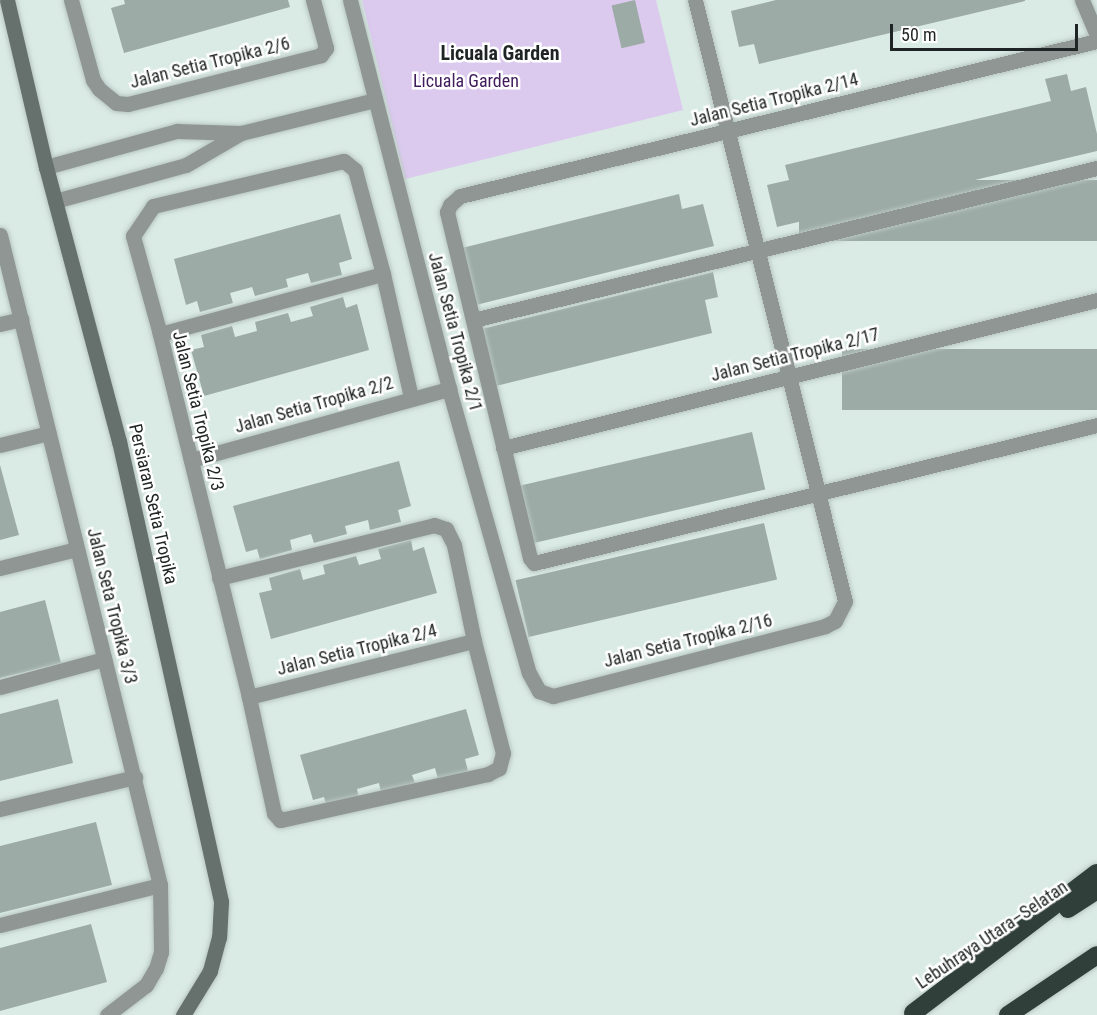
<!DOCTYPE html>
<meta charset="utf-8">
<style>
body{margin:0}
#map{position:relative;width:1097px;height:1015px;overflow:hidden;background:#daeae5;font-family:"Roboto Condensed",sans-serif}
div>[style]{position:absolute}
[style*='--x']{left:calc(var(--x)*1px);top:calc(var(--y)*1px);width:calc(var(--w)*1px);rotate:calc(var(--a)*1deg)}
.green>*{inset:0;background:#dbcaee}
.building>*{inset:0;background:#9caba6;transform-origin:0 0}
.roads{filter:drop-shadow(0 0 2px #b8c6c2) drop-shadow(0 0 2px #b8c6c2)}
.lane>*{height:15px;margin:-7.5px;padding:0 7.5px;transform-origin:7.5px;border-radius:7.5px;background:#8f9694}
.street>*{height:15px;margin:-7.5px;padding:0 7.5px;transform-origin:7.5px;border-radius:7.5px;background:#8f9694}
.secondary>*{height:15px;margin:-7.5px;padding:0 7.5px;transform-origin:7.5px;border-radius:7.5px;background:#66706d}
.highway>*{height:18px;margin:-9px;padding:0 9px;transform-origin:9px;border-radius:9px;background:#313f3b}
span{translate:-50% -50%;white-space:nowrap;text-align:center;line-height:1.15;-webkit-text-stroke:5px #fff;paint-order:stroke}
.street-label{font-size:18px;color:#1e2423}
.park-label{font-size:18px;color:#401c5c}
.neighbourhood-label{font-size:20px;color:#1e2423;font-weight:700}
.scale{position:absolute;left:890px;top:24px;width:188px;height:27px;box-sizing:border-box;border:3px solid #1e2423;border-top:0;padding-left:8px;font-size:18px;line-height:21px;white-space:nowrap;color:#1e2423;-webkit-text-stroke:4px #fff;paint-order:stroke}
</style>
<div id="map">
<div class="green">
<i style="clip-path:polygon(362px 0,656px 0,683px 110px,405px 179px)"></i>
</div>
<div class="building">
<i style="clip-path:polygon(124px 0,288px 0,290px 7px,124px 53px,111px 8px,125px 4px)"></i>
<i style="left:635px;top:0;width:44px;height:24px;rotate:77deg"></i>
<i style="clip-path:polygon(776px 0,1025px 0,1025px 1px,759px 64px,754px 44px,739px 47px,731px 11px)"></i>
<i style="clip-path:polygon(1067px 74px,1071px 91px,1086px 87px,1097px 134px,1097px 151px,777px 227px,767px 185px,789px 180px,785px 165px,1051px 101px,1045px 79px)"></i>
<i style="left:1097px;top:180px;width:61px;height:298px;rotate:90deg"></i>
<i style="clip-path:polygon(679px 194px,682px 209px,703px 204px,714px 246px,472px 306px,458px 249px)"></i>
<i style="clip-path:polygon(340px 214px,352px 259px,339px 263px,342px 275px,311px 283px,308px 273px,286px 279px,288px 287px,255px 296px,252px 287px,230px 293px,233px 303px,200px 312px,197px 301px,186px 305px,174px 259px)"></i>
<i style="clip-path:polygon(713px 272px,718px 297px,705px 300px,712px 333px,492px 387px,478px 330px)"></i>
<i style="clip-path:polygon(343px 297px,346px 308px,357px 304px,369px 350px,204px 396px,191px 350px,204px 347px,201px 335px,232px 326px,235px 337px,257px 331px,255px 322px,288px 313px,291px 322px,313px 316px,310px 307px)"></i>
<i style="left:1097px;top:349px;width:61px;height:255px;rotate:90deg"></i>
<i style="left:752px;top:432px;width:59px;height:243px;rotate:77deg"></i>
<i style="clip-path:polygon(399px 461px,411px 506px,398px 510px,401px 522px,370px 530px,368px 520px,345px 526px,347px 534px,314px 543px,311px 534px,290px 540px,292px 550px,260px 559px,257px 549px,246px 552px,233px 506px)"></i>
<i style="clip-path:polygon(0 465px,19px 535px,0 540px)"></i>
<i style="left:764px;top:523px;width:58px;height:255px;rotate:77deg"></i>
<i style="clip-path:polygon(411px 540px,413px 551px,424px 547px,437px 593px,271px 639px,259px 593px,272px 590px,269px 578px,300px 569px,303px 580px,325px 574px,323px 565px,356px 556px,359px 565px,381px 559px,378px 549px)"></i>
<i style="clip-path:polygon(45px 600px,61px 663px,0 678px,0 612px)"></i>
<i style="clip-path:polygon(58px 699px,73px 763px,0 781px,0 714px)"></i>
<i style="clip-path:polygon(466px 709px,479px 755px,465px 759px,468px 771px,438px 779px,435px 768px,412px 775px,415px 783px,381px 792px,379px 783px,357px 789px,359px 799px,327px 808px,324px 797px,313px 800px,300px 755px)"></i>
<i style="clip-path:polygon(96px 822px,112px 885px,0 913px,0 846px)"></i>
<i style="clip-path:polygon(91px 924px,107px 982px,0 1011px,0 948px)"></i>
</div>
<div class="roads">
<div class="lane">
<i style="--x:313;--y:0;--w:50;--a:74.8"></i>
<i style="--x:326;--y:48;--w:9;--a:126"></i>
<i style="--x:355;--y:170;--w:108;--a:74.9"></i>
<i style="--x:383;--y:274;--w:126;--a:77.2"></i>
<i style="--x:473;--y:320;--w:642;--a:-13.69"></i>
<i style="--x:160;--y:334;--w:231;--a:-15.1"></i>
<i style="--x:0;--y:445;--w:50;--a:-13.8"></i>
<i style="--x:534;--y:563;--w:580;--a:-13.77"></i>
<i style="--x:219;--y:578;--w:221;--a:-13.8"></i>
<i style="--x:434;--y:525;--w:13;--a:18"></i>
<i style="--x:446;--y:529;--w:18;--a:63"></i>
<i style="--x:454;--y:545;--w:98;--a:78.2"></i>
<i style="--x:474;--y:641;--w:116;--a:75.5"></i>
<i style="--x:503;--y:753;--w:16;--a:105"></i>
<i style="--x:499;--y:768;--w:13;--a:151"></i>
<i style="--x:488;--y:774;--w:213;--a:167.5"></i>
<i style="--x:0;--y:687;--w:108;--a:-15.1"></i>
<i style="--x:0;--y:925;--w:165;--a:-14"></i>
</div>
<div class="street">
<i style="--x:71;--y:0;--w:83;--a:74.6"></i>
<i style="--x:93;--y:80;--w:11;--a:56"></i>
<i style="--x:99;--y:89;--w:22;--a:39"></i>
<i style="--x:116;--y:103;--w:12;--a:5"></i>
<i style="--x:128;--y:104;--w:199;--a:-14.2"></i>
<i style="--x:350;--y:0;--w:401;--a:75.7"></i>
<i style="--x:449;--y:389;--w:295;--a:74.3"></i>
<i style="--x:529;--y:673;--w:21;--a:61"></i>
<i style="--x:539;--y:691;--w:15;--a:20"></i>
<i style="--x:553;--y:696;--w:281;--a:-14.4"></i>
<i style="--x:825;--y:626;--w:11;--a:-27"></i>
<i style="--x:835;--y:621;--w:22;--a:-63"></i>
<i style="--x:845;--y:601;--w:619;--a:-104.01"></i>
<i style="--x:1082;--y:0;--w:38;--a:67"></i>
<i style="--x:46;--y:167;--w:136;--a:-15.4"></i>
<i style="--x:177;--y:131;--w:64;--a:1.8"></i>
<i style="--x:241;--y:133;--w:138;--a:-13.8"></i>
<i style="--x:55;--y:201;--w:136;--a:-15.4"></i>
<i style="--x:186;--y:165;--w:64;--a:-30.2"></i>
<i style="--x:0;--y:235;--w:669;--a:76.17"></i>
<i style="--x:160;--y:885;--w:67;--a:89.1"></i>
<i style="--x:161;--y:952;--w:17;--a:107"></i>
<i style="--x:156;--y:968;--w:20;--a:120"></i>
<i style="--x:146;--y:985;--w:49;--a:142.4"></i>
<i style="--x:0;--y:324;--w:22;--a:-13"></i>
<i style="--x:503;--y:448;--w:612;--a:-13.99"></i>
<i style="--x:191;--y:460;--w:268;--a:-15.4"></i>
<i style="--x:534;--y:563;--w:6;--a:-129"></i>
<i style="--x:530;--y:558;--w:356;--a:-103.5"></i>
<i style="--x:447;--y:212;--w:8;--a:-67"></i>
<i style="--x:450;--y:205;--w:13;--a:-42"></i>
<i style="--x:460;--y:196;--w:656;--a:-13.68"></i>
<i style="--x:0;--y:568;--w:79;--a:-13.9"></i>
<i style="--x:249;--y:697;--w:232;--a:-14"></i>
<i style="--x:0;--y:809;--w:139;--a:-13.3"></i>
<i style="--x:280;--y:820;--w:9;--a:-131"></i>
<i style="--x:274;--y:813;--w:119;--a:-102.2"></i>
<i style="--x:249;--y:697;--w:374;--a:-103.8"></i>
<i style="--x:160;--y:334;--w:102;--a:-105.4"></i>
<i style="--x:133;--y:236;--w:36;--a:-56"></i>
<i style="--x:153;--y:206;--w:196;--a:-13.3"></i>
<i style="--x:344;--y:161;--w:14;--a:39"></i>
</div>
<div class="secondary">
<i style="--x:7;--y:0;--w:171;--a:76.9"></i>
<i style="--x:46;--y:167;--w:284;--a:75.1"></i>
<i style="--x:119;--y:441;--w:472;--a:77.5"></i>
<i style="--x:221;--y:902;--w:35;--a:93"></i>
<i style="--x:219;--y:937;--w:35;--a:105"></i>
<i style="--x:210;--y:971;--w:52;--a:121.5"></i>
</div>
<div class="highway">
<i style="--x:1068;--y:909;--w:35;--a:-33"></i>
<i style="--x:913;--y:1013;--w:231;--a:-37.3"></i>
<i style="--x:1008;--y:1015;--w:107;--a:-34"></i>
</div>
</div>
<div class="street-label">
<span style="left:210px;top:63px;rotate:-14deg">Jalan Setia Tropika 2/6</span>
<span style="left:774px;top:100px;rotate:-14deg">Jalan Setia Tropika 2/14</span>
<span style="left:455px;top:332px;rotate:75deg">Jalan Setia Tropika 2/1</span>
<span style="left:795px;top:355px;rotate:-14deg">Jalan Setia Tropika 2/17</span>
<span style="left:314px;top:405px;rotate:-16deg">Jalan Setia Tropika 2/2</span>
<span style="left:198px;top:411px;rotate:76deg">Jalan Setia Tropika 2/3</span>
<span style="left:153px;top:504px;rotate:77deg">Persiaran Setia Tropika</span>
<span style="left:112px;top:606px;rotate:76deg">Jalan Seta Tropika 3/3</span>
<span style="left:688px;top:641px;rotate:-14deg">Jalan Setia Tropika 2/16</span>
<span style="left:357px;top:650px;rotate:-14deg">Jalan Setia Tropika 2/4</span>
<span style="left:992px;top:935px;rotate:-34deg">Lebuhraya Utara–Selatan</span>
</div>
<div class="park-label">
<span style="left:466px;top:81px">Licuala Garden</span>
</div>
<div class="neighbourhood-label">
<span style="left:500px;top:53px">Licuala Garden</span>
</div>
<div class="scale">50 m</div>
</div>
